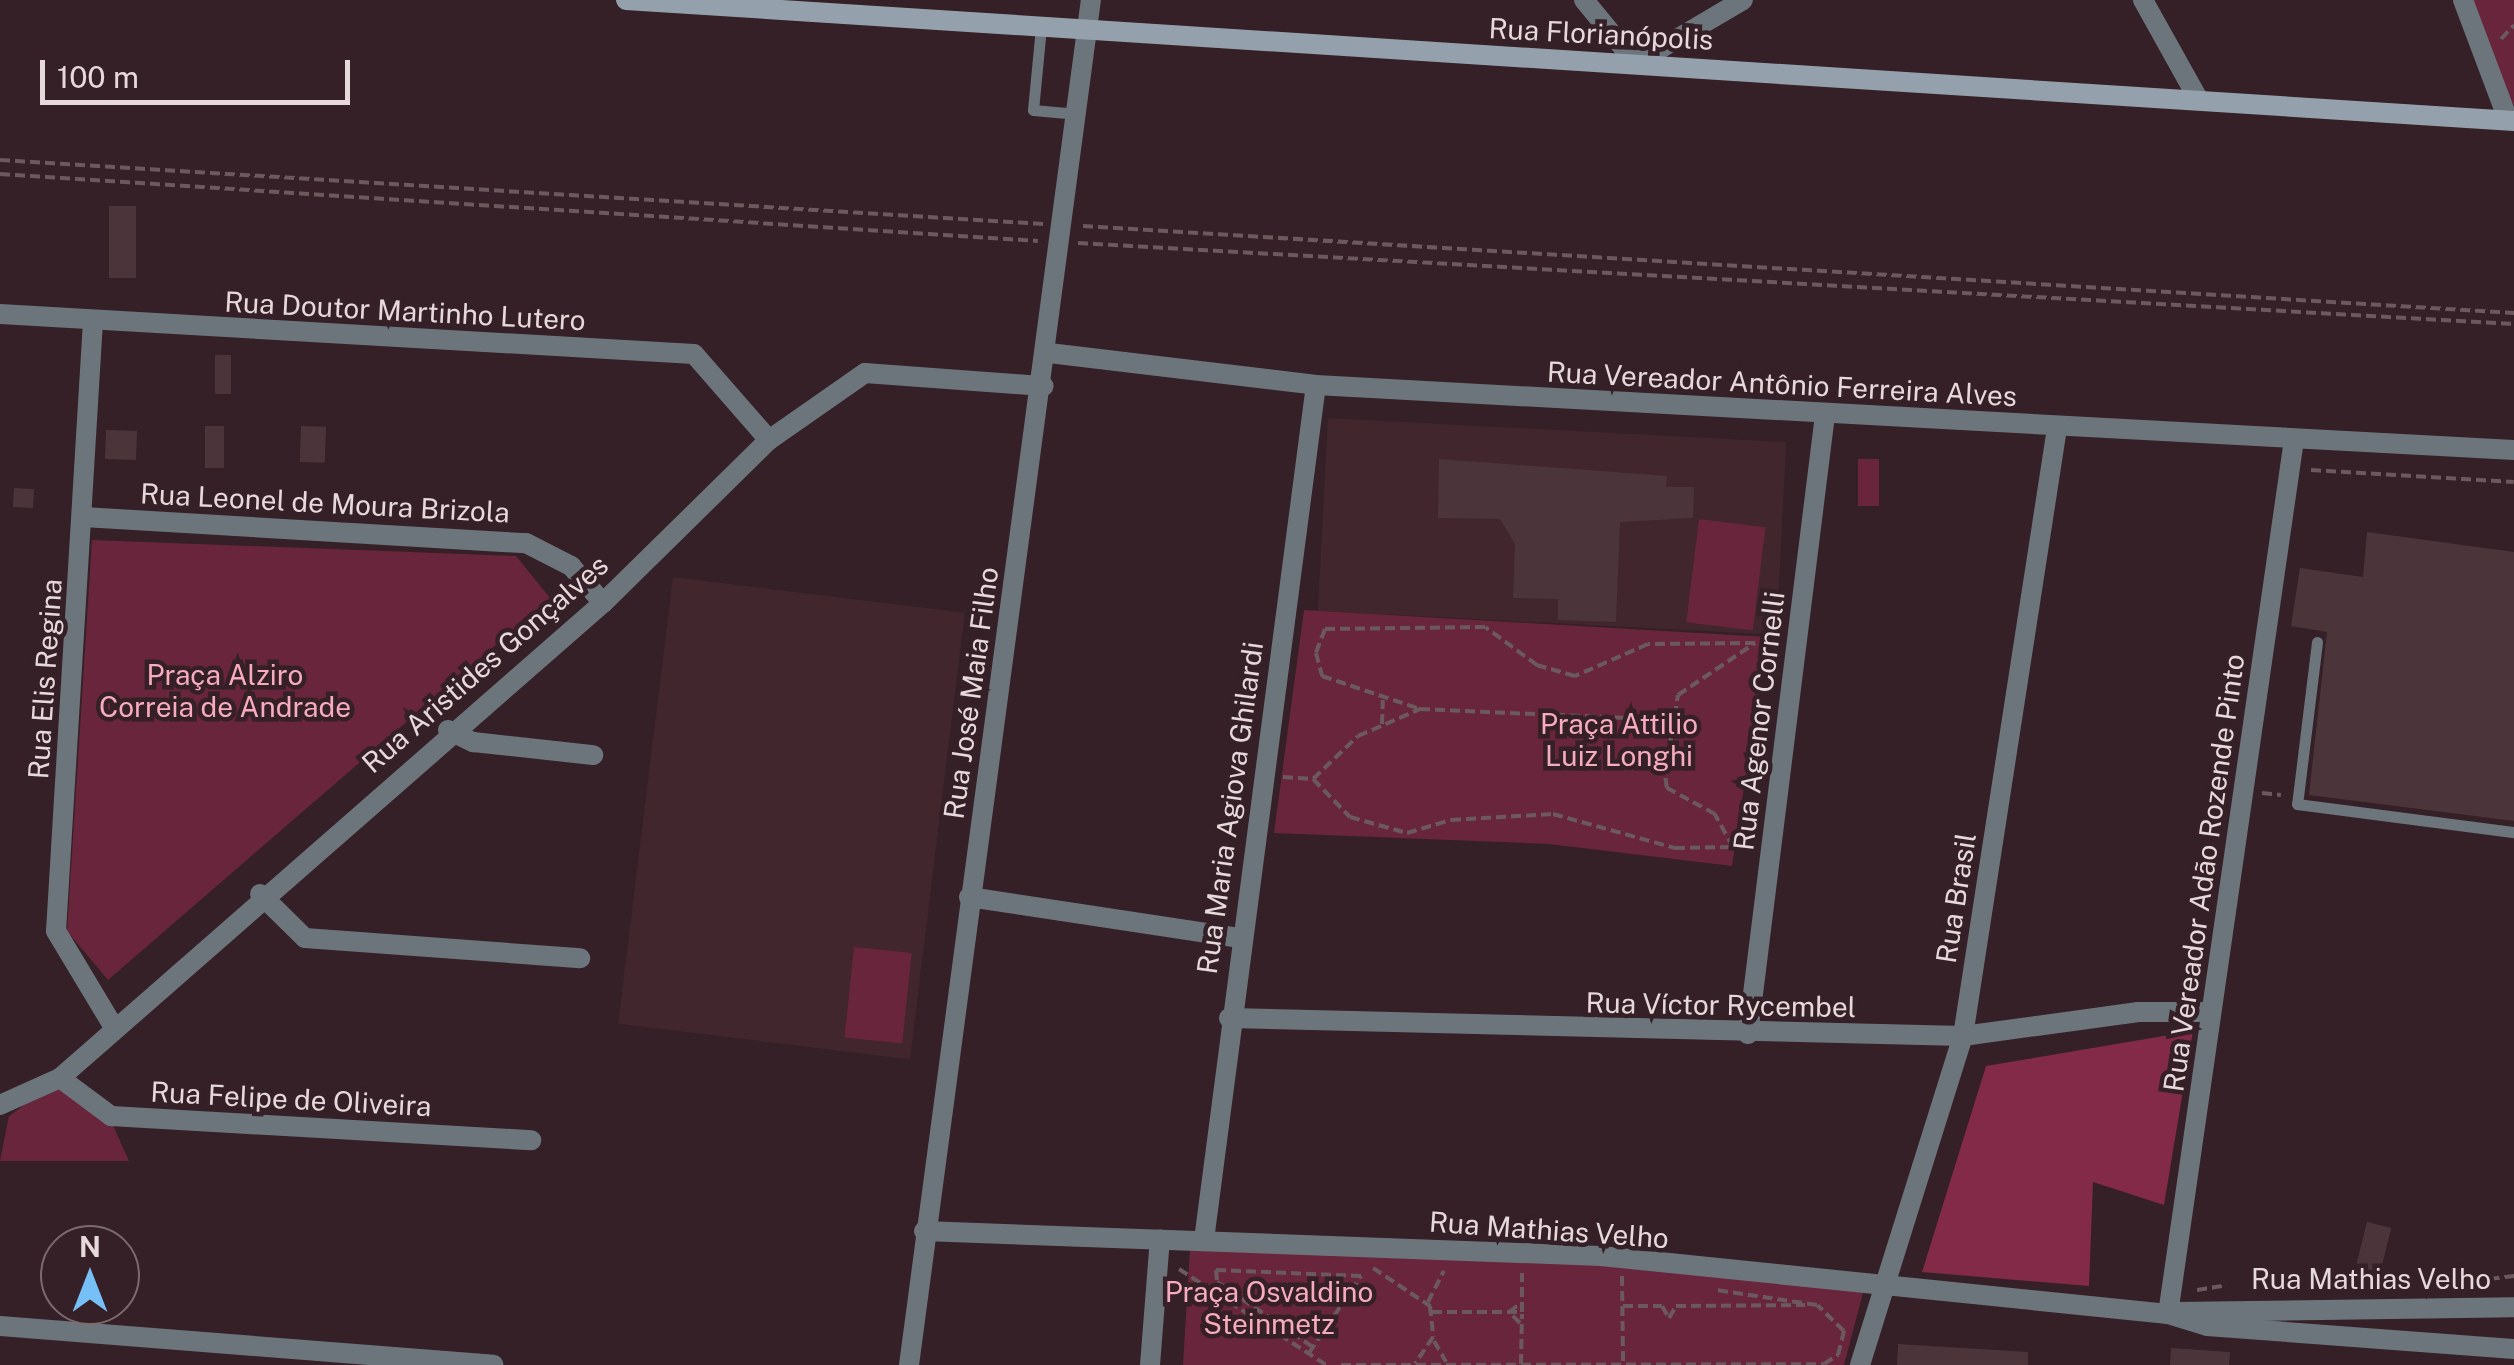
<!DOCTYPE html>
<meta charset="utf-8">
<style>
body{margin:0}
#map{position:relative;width:2514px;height:1365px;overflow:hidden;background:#342026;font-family:"Public Sans",sans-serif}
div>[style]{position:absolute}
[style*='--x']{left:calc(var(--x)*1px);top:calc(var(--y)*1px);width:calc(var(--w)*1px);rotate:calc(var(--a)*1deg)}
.built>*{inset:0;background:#41262d;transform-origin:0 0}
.green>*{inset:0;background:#68253b;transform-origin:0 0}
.forest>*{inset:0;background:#822a48}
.building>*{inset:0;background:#4b353a;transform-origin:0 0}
.path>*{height:4px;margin-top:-2px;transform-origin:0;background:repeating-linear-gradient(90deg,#6b595e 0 10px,transparent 0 15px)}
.service>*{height:11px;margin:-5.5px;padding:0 5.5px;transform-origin:5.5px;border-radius:5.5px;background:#6d757c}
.minor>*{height:20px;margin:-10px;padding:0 10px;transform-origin:10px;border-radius:10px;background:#6d757c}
.tertiary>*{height:20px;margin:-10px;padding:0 10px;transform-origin:10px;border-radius:10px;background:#6d757c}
.secondary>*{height:20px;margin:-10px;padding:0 10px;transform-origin:10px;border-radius:10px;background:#94a1ac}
span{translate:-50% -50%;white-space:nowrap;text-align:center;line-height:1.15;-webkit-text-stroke:9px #342026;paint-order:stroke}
.street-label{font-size:28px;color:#e6d8db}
.park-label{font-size:28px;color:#f7abbe}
.north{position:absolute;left:40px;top:1225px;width:100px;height:100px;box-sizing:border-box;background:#342026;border:2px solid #7b6a6e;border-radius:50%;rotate:0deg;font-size:28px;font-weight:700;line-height:40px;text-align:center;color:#e6d8db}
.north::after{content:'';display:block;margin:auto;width:35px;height:45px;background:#76c0f7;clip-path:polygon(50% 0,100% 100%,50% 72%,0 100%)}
.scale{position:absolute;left:40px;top:60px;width:310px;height:45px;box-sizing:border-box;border:5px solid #e6d8db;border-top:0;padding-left:12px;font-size:30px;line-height:35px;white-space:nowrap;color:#e6d8db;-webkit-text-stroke:8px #342026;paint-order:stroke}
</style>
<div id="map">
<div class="built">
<i style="left:1328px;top:418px;width:459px;height:193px;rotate:3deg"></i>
<i style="left:673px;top:577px;width:294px;height:450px;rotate:7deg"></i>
</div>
<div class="green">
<i style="clip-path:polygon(2471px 0,2514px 0,2514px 105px,2510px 101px)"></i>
<i style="left:1858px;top:459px;width:21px;height:47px"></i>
<i style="left:1699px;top:519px;width:67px;height:104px;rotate:7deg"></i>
<i style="clip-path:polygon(92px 540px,516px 556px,550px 598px,108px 980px,67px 931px)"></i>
<i style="clip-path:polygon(1304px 610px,1767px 637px,1732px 866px,1549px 844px,1274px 833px)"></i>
<i style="left:854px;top:947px;width:58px;height:91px;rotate:6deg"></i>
<i style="clip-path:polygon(53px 1084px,111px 1121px,129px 1161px,0 1161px,9px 1116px)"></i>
<i style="clip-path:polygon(1190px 1248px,1599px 1260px,1864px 1289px,1844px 1365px,1183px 1365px)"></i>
</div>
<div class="forest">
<i style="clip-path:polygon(2193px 1031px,2164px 1205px,2093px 1182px,2089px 1286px,1922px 1272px,1986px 1066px)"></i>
</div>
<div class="building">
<i style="left:109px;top:206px;width:27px;height:72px"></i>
<i style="left:215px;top:355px;width:16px;height:39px"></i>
<i style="left:205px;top:426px;width:19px;height:42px"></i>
<i style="left:301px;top:426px;width:25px;height:36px;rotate:2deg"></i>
<i style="left:106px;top:430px;width:31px;height:29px;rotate:2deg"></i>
<i style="clip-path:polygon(1439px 459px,1667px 476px,1666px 487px,1694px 487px,1693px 518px,1620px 522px,1616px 622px,1558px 620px,1558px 599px,1513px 598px,1515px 544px,1500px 519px,1438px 518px)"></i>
<i style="left:14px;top:488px;width:20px;height:19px;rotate:3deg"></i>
<i style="clip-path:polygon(2367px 532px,2514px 552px,2514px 821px,2309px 795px,2327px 632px,2291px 626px,2300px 568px,2363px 577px)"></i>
<i style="left:2367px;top:1222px;width:25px;height:63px;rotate:14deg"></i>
<i style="clip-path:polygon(1898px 1344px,2028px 1352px,2028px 1365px,1897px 1365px)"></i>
<i style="clip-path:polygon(2171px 1348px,2230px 1352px,2229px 1365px,2170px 1365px)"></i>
</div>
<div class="path">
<i style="--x:2501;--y:39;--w:19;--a:-47"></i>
<i style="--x:0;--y:160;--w:1045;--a:3.51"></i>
<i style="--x:0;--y:174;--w:1040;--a:3.69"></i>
<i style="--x:1083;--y:226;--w:1434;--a:3.48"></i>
<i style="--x:1078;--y:243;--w:1438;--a:3.23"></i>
<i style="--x:2311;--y:470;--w:203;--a:3.4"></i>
<i style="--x:1650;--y:721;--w:24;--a:33"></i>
<i style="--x:1382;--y:724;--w:24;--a:-88"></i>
<i style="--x:1283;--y:777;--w:30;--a:4"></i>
<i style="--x:1313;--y:779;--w:53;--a:45.8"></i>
<i style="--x:1350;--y:817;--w:59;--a:15.7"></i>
<i style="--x:1407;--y:833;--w:46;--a:-16.5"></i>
<i style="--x:1451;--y:820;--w:102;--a:-3.4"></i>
<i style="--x:1553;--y:814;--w:127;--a:15.6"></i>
<i style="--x:1675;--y:848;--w:58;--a:-1"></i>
<i style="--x:1733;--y:847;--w:38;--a:-119"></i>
<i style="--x:1715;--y:814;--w:55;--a:-151.6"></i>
<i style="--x:1667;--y:788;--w:13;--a:-99"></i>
<i style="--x:1665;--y:775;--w:81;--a:-80.8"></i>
<i style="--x:1678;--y:695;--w:93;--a:-34"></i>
<i style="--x:1755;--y:643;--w:107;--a:179.5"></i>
<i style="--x:1648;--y:644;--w:80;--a:156.3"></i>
<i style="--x:1575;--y:676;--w:40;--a:-164"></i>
<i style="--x:1537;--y:665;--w:64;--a:-143.8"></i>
<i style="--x:1485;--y:627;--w:160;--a:179.3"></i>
<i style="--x:1325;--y:629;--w:26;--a:111"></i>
<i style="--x:1316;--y:653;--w:24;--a:75"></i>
<i style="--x:1322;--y:676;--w:103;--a:18.6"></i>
<i style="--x:1313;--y:779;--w:62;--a:-43.7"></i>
<i style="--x:1358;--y:736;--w:68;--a:-23.5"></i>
<i style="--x:1420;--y:709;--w:226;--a:2.5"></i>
<i style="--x:1646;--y:719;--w:28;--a:-17"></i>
<i style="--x:2262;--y:793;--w:19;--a:6"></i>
<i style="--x:1373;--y:1268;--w:69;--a:33.7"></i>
<i style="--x:1430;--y:1306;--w:31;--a:84"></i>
<i style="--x:1433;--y:1337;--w:32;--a:124"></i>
<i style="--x:1179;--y:1269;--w:176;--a:33.1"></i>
<i style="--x:1622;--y:1276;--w:86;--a:89.3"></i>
<i style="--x:2430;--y:1286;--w:85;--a:-6.8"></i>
<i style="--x:2197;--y:1290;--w:30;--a:-9"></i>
<i style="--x:1428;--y:1302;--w:35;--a:-63"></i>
<i style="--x:1623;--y:1306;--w:39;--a:0"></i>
<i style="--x:1662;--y:1306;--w:14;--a:60"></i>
<i style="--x:1669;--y:1318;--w:14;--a:-60"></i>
<i style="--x:1676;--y:1306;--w:129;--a:-0.4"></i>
<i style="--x:1432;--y:1312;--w:90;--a:0"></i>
<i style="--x:1522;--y:1312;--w:39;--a:-90"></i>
<i style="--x:1520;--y:1323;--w:16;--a:-135"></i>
<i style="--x:1509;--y:1312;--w:15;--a:-37"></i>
<i style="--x:1434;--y:1341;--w:24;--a:60"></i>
<i style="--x:1309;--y:1353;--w:93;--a:-56"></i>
<i style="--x:1361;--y:1276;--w:145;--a:-177.6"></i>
<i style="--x:1216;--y:1270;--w:12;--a:85"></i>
<i style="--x:1217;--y:1282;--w:116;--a:34.1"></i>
<i style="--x:1521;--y:1364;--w:50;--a:-88.9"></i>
<i style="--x:1341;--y:1365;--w:483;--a:-0.1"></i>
<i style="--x:1824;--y:1364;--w:17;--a:-33"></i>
<i style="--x:1838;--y:1355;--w:25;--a:-76"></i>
<i style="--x:1844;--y:1331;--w:37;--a:-136"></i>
<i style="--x:1817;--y:1305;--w:102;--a:-171.6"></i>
</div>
<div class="service">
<i style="--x:1041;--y:27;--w:83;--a:95.5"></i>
<i style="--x:1033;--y:110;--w:45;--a:5.1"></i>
<i style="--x:2317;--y:642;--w:163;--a:97"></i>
<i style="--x:2297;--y:804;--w:219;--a:7.4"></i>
</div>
<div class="minor">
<i style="--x:1584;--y:0;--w:82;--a:50.5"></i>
<i style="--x:1636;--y:63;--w:124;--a:-30.5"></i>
<i style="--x:2143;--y:0;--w:113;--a:60.9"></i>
<i style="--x:2463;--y:0;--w:128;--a:69.4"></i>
<i style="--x:0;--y:314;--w:695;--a:3.3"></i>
<i style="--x:694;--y:354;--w:114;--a:48.9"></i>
<i style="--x:93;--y:321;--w:611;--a:93.47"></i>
<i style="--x:56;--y:931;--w:111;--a:59"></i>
<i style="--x:1049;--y:353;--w:269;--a:6.8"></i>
<i style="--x:1316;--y:385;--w:1200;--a:3.11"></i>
<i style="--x:83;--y:517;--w:444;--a:3.4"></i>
<i style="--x:526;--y:543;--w:51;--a:27.1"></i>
<i style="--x:571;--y:566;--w:49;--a:49.1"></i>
<i style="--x:448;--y:730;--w:28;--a:26"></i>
<i style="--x:473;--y:742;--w:121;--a:6.2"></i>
<i style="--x:260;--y:894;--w:63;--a:44.4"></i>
<i style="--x:305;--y:938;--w:276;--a:4.2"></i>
<i style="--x:969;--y:897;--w:273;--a:8.6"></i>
<i style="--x:1229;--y:1018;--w:734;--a:1.4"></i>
<i style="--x:1963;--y:1036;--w:177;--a:-7.8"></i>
<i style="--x:2138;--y:1012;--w:73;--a:0"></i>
<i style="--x:1748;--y:1034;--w:624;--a:-82.91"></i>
<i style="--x:60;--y:1078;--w:64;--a:36.7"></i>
<i style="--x:111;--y:1116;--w:421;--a:3.3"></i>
<i style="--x:0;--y:1105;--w:66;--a:-24.2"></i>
<i style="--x:60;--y:1078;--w:721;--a:-41.18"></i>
<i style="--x:603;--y:603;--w:233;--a:-44.5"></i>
<i style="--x:769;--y:440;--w:117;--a:-34.9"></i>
<i style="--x:865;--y:373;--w:179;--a:4.2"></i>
<i style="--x:1204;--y:1240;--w:862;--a:-82.54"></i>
<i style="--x:1883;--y:1291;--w:267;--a:-72.6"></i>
<i style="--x:1963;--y:1036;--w:615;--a:-81.21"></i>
<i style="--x:2168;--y:1314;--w:883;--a:-81.8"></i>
<i style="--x:0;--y:1326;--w:495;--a:4.5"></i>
<i style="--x:1150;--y:1365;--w:126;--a:-85.5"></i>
</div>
<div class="tertiary">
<i style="--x:924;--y:1231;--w:677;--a:2.11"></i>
<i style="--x:1601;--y:1256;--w:570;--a:5.84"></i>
<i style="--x:2168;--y:1314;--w:41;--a:17.1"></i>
<i style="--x:2207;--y:1326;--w:308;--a:4.3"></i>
<i style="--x:2175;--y:1312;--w:339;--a:-0.8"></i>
<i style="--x:909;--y:1365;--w:1377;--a:-82.41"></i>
<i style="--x:1860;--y:1365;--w:77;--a:-72.7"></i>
</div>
<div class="secondary">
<i style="--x:626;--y:0;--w:1892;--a:3.67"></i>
</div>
<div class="street-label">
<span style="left:1601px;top:34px;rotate:3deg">Rua Florianópolis</span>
<span style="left:405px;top:311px;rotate:3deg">Rua Doutor Martinho Lutero</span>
<span style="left:1782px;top:384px;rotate:3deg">Rua Vereador Antônio Ferreira Alves</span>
<span style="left:325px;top:503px;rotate:3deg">Rua Leonel de Moura Brizola</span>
<span style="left:485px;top:664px;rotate:-41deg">Rua Aristides Gonçalves</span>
<span style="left:45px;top:679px;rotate:-86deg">Rua Elis Regina</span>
<span style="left:971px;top:693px;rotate:-82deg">Rua José Maia Filho</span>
<span style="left:1759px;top:721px;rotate:-83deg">Rua Agenor Cornelli</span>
<span style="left:1230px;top:808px;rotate:-82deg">Rua Maria Agiova Ghilardi</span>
<span style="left:2204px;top:873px;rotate:-82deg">Rua Vereador Adão Rozende Pinto</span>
<span style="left:1956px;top:898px;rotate:-81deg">Rua Brasil</span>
<span style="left:1721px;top:1005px;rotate:1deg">Rua Víctor Rycembel</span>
<span style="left:291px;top:1099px;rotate:3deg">Rua Felipe de Oliveira</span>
<span style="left:1549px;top:1230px;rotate:4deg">Rua Mathias Velho</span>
<span style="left:2371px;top:1279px">Rua Mathias Velho</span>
</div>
<div class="park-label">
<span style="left:225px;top:691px">Praça Alziro<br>Correia de Andrade</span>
<span style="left:1619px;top:740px">Praça Attilio<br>Luiz Longhi</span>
<span style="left:1269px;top:1308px">Praça Osvaldino<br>Steinmetz</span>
</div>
<div class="north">N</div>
<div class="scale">100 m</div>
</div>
